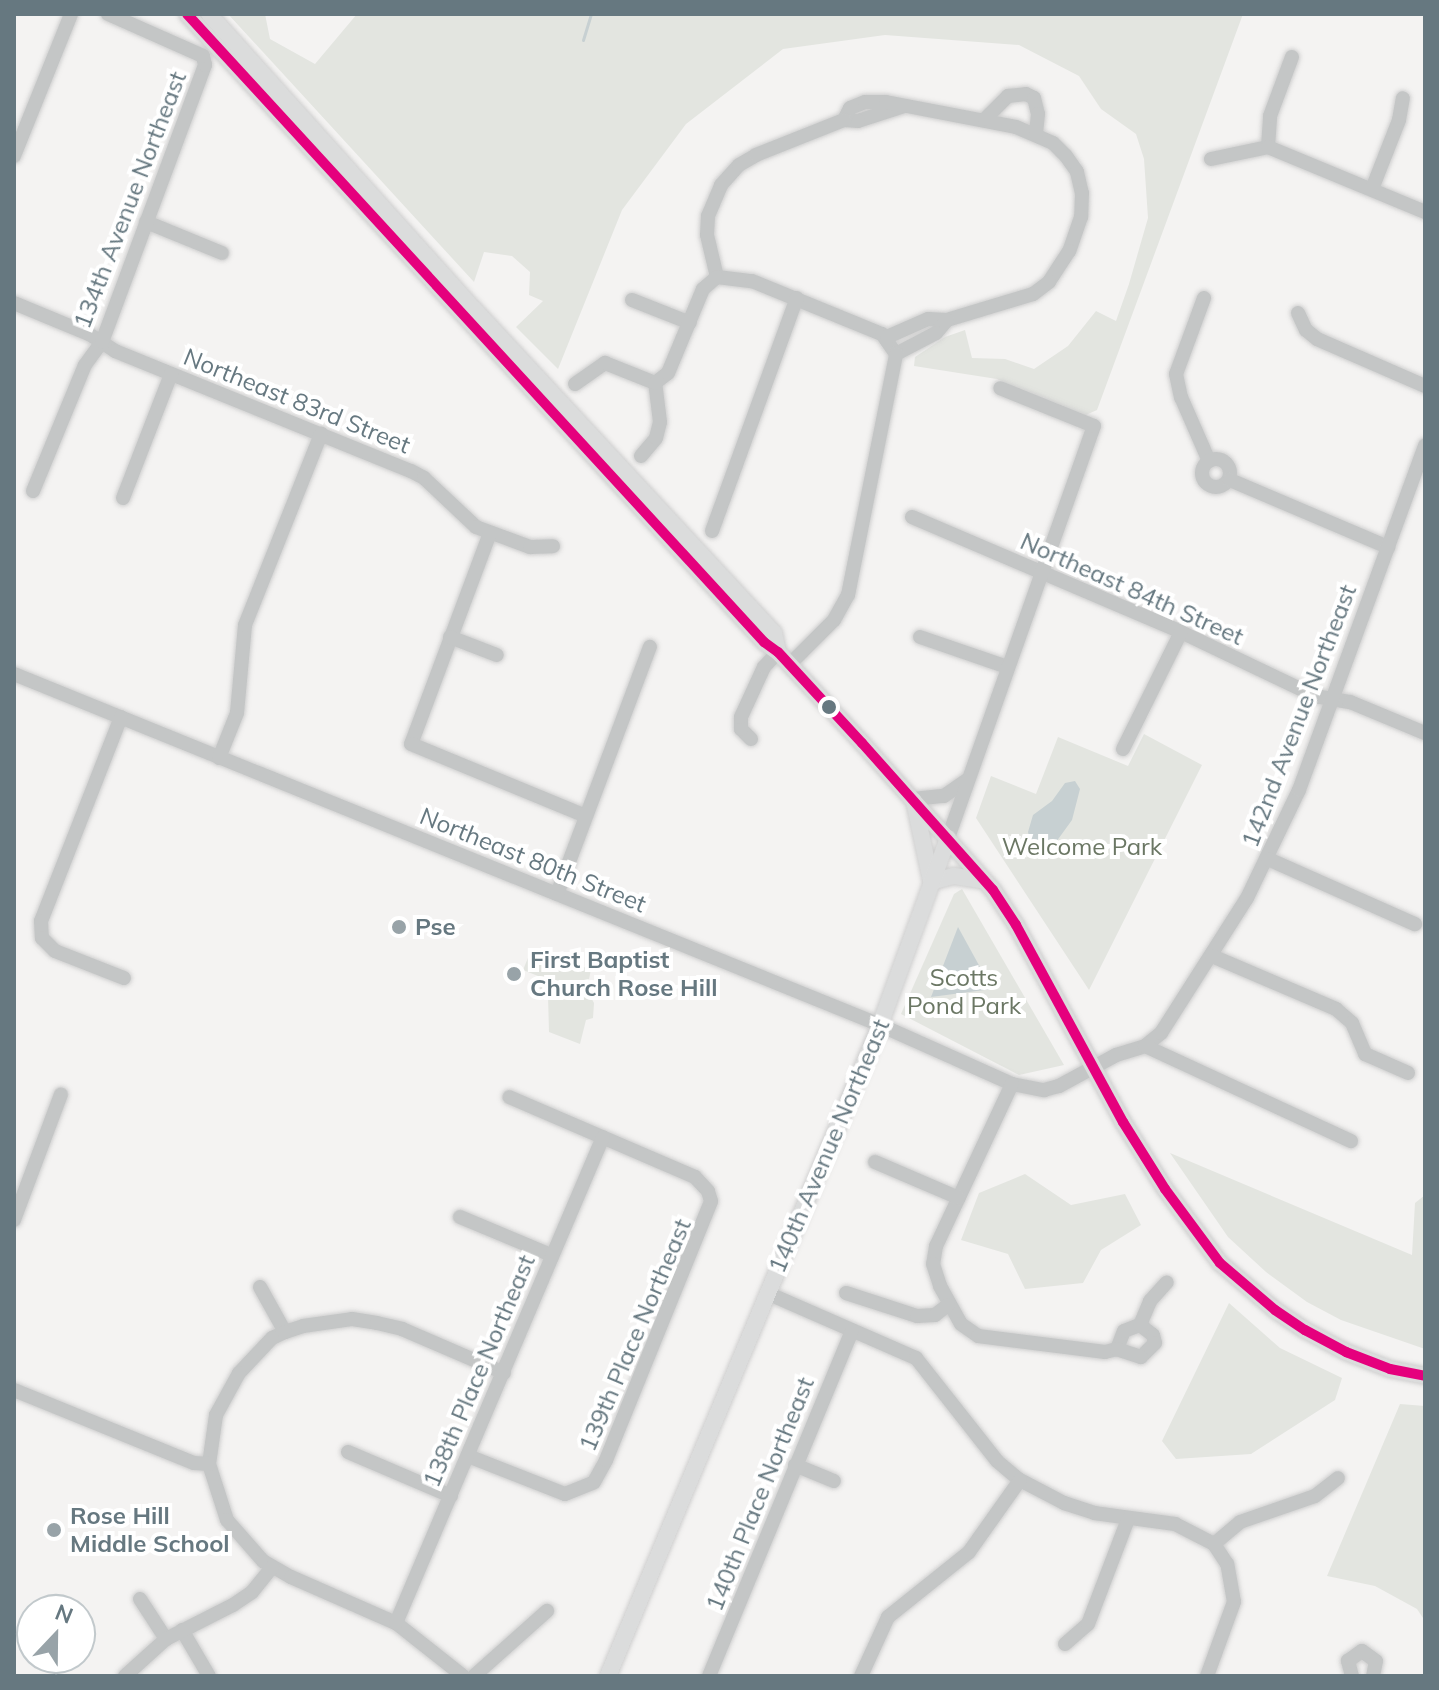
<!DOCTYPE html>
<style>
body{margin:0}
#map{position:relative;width:1439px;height:1690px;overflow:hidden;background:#f4f3f2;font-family:Mulish,sans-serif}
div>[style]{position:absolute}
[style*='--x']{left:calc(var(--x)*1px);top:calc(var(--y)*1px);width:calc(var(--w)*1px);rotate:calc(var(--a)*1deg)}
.green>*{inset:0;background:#e3e5e0}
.water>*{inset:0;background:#c7d0d2}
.stream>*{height:3px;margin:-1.5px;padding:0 1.5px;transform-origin:1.5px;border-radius:1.5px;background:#c7d0d2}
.roads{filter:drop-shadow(0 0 2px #cfcfcf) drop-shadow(0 0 2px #cfcfcf)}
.minor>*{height:14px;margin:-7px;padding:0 7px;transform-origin:7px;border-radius:7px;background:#c4c6c6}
.minor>.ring{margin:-7px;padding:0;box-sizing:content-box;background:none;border:14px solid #c4c6c6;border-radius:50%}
.major>*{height:16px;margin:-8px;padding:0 8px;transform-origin:8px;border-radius:8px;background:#dbdcdc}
.bus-1>*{height:10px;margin:-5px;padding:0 5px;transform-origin:5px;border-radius:5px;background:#e5007d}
.dots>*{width:22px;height:22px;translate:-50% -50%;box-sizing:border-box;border:4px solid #fff;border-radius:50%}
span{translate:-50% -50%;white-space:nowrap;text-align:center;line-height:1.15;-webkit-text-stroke:8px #fff;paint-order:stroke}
.street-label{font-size:24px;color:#667880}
.park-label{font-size:24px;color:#6b7764}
.poi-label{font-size:24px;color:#667880;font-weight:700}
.left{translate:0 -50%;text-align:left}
.frame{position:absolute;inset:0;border:16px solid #667880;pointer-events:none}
.north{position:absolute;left:16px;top:1594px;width:80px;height:80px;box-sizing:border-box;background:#fff;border:2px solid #c2c9cc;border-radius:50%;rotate:22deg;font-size:22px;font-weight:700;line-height:32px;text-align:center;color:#667880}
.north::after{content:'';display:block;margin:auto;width:28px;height:36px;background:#98a3a8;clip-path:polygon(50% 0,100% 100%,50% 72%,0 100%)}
</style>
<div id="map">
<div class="green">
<i style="clip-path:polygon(228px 14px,265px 14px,270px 39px,315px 64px,357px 14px,1243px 14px,1097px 410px,1081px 417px,997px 379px,914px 366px,915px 357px,945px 337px,965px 330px,972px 358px,1005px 359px,1034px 369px,1068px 346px,1096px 311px,1116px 321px,1129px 284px,1148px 218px,1144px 159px,1136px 134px,1101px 109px,1079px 76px,1019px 45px,885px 35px,783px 49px,686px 124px,622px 210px,558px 369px,516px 327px,543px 301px,529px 295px,530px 272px,512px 256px,484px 252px,474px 282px)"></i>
<i style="clip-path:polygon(1144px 734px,1202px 765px,1089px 990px,976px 818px,991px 776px,1036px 794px,1058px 737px,1128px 766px)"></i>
<i style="clip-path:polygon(962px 889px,1064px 1065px,1019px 1075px,901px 1014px,954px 894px)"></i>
<i style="clip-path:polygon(530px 953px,591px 969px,587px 990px,594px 1003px,593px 1018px,586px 1020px,580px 1044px,549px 1032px,548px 996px,539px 992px,543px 978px,523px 970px)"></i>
<i style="clip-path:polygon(1170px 1153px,1412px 1255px,1415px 1203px,1425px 1195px,1425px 1349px,1341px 1320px,1307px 1302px,1266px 1272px,1228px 1237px)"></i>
<i style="clip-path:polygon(1025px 1174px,1071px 1205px,1125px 1194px,1141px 1225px,1101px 1250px,1083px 1283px,1025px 1289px,1008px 1254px,961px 1240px,979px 1193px)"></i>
<i style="clip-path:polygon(1229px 1303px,1280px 1348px,1342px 1378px,1335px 1400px,1251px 1454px,1176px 1459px,1162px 1441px)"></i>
<i style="clip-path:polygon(1400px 1404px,1425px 1406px,1425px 1621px,1417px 1609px,1375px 1586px,1327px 1576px)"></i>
</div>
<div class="water">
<i style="clip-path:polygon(1075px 781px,1080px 789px,1072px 820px,1051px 849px,1040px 852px,1032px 848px,1028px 832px,1033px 815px,1052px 801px,1065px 783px)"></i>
<i style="clip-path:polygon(958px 927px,992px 989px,931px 997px)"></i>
</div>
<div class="stream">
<i style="--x:583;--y:40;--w:27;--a:-73"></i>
</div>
<div class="roads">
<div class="minor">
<i style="--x:904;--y:106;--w:48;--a:161.9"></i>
<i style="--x:858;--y:121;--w:14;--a:-176"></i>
<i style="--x:844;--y:120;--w:13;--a:-63"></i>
<i style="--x:850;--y:108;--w:16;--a:-22"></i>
<i style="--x:865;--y:102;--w:21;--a:0"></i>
<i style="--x:886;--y:102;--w:132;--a:10.9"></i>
<i style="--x:1016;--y:127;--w:40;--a:23.4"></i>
<i style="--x:1053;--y:143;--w:18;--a:45"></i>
<i style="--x:1066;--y:156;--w:19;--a:55"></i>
<i style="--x:1077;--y:172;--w:22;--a:77"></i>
<i style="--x:1082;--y:193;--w:24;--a:92"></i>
<i style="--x:1081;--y:217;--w:36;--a:109"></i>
<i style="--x:1069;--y:251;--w:37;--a:123"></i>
<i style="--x:1049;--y:282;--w:20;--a:143"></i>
<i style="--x:1033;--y:294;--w:90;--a:163.2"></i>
<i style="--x:985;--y:119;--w:33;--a:-45"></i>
<i style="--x:1008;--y:96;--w:18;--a:-6"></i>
<i style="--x:1026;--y:94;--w:9;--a:27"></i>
<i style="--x:1034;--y:98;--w:16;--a:76"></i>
<i style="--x:1038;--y:114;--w:20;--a:96"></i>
<i style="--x:1268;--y:147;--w:31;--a:-86"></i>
<i style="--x:1270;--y:116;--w:63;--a:-69.6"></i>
<i style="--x:14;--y:156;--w:153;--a:-68.1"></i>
<i style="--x:1211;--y:159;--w:58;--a:-11.9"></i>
<i style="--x:1268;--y:147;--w:170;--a:22.5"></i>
<i style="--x:1372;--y:189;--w:74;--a:-68.6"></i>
<i style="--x:1399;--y:120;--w:22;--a:-80"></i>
<i style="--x:146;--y:222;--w:82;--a:22.2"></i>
<i style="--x:717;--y:277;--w:43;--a:-103.4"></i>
<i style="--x:707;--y:235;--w:19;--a:-87"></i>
<i style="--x:708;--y:216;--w:34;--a:-67"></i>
<i style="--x:721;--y:185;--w:27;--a:-48"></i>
<i style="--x:739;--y:165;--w:20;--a:-30"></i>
<i style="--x:756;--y:155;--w:95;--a:-21.7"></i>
<i style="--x:717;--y:277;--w:35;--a:7"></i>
<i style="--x:752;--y:281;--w:140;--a:22.2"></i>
<i style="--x:882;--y:334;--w:24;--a:55"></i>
<i style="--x:1204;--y:298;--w:81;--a:110.2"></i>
<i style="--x:1176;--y:374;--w:24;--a:78"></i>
<i style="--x:1181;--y:397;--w:70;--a:66.4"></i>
<i style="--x:632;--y:300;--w:62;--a:21.6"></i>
<i style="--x:14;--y:303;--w:81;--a:22.5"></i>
<i style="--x:89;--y:334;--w:31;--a:33"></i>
<i style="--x:115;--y:351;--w:319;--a:22.1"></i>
<i style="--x:411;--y:471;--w:15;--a:28"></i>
<i style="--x:424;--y:478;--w:71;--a:43.3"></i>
<i style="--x:476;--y:527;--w:58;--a:20.3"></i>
<i style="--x:530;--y:547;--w:23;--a:-2"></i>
<i style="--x:1298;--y:313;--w:19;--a:65"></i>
<i style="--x:1306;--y:330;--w:14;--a:39"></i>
<i style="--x:1317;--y:339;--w:118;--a:23.5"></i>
<i style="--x:887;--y:337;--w:45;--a:-23.7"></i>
<i style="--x:928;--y:319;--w:19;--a:3"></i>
<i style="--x:947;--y:320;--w:17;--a:130"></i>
<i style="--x:936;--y:333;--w:45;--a:152.3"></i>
<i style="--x:575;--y:384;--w:37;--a:-35"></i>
<i style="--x:605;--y:363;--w:54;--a:21.8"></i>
<i style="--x:641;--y:456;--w:23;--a:-50"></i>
<i style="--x:656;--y:438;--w:16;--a:-76"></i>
<i style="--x:660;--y:422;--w:39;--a:-97"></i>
<i style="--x:655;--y:383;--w:16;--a:-38"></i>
<i style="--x:668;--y:373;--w:91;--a:-67.4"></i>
<i style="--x:703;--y:289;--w:18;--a:-41"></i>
<i class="ring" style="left:1202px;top:459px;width:14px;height:14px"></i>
<i style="--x:1230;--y:480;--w:172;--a:23"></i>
<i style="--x:33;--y:491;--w:136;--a:-67.6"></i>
<i style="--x:85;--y:365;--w:29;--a:-54"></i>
<i style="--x:102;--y:342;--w:296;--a:-69.6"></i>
<i style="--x:205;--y:65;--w:9;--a:-103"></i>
<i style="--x:203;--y:56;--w:104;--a:-156.1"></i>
<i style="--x:123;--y:498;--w:133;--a:-68.8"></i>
<i style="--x:912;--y:517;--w:293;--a:23.1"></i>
<i style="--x:1181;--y:632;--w:148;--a:25.5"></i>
<i style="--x:1315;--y:696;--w:36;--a:10"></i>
<i style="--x:1350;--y:702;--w:81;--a:22.5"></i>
<i style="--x:712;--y:531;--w:248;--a:-70"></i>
<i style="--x:490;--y:533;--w:225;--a:110.5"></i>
<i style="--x:411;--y:744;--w:189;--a:22.4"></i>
<i style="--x:450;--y:637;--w:50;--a:21"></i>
<i style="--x:920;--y:637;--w:92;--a:19"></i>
<i style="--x:790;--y:664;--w:62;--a:-45"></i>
<i style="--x:834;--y:620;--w:29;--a:-61"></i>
<i style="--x:848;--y:595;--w:246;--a:-78.7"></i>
<i style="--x:14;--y:674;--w:934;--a:22.06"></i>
<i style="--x:880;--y:1025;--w:145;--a:24.1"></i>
<i style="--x:1012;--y:1084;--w:33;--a:11"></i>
<i style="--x:1044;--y:1090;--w:16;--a:-15"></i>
<i style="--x:1059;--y:1086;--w:65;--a:-28.5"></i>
<i style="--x:1116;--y:1055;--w:30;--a:-17"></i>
<i style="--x:1145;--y:1046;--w:21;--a:-39"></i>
<i style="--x:1161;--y:1033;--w:160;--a:-57.5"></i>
<i style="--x:1247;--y:898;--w:120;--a:-64.3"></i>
<i style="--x:1299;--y:790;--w:367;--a:-69.9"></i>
<i style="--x:121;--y:717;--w:219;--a:111.4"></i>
<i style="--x:41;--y:921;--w:17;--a:87"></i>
<i style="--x:42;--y:938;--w:18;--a:45"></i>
<i style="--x:55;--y:951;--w:74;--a:21.4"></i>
<i style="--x:751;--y:739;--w:14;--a:-135"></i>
<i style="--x:741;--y:729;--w:12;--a:-90"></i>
<i style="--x:741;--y:717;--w:55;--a:-65.3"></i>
<i style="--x:764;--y:667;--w:21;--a:-47"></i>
<i style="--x:1123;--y:749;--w:131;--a:-63.6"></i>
<i style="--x:219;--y:758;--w:48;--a:-68.2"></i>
<i style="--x:237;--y:713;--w:88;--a:-84.8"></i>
<i style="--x:245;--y:625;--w:206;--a:-68.3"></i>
<i style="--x:913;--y:799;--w:31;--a:-6"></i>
<i style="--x:944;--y:796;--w:28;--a:-35"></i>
<i style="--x:948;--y:838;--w:437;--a:-70.5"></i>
<i style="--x:1094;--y:426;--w:101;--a:-158"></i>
<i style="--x:1268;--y:859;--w:161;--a:23.9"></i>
<i style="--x:557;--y:894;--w:264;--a:-69.4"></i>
<i style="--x:1212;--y:956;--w:135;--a:23.1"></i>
<i style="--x:1336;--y:1009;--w:21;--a:41"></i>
<i style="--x:1352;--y:1023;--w:34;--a:67"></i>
<i style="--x:1365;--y:1054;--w:47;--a:23.8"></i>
<i style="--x:1145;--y:1046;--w:227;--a:24.8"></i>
<i style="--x:1012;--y:1084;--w:179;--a:115.1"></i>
<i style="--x:936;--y:1246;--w:18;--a:99"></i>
<i style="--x:933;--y:1264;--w:23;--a:72"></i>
<i style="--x:940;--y:1286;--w:43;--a:61.1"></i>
<i style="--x:961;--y:1324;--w:21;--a:35"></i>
<i style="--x:978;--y:1336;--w:128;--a:7.2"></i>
<i style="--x:1105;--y:1352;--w:12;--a:-14"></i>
<i style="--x:1117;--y:1349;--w:19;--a:-69"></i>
<i style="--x:1124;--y:1331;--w:17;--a:-21"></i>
<i style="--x:1140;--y:1325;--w:16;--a:38"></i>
<i style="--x:1153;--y:1335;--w:8;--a:76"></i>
<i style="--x:1155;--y:1343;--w:20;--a:135"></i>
<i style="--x:1141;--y:1357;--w:25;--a:-162"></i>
<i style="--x:875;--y:1162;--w:91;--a:23.2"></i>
<i style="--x:460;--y:1217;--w:99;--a:22.7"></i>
<i style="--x:14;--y:1220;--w:134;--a:-69.5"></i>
<i style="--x:260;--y:1287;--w:51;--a:60.9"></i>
<i style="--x:285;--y:1332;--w:19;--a:-18"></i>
<i style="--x:303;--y:1326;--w:49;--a:-8.1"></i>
<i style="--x:352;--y:1319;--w:25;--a:9"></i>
<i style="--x:377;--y:1323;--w:26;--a:13"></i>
<i style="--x:402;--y:1329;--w:111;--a:23.3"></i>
<i style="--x:767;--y:1293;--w:163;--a:23.6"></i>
<i style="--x:916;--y:1358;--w:131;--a:51.8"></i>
<i style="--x:997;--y:1461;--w:30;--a:40"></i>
<i style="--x:1020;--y:1480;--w:50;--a:27.6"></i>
<i style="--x:1064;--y:1503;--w:32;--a:18"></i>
<i style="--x:1094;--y:1513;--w:82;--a:7.7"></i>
<i style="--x:1175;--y:1524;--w:44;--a:27.1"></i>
<i style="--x:1214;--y:1544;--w:34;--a:-40"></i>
<i style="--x:1240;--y:1522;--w:79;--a:-19.1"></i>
<i style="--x:1315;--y:1496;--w:29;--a:-38"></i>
<i style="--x:846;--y:1293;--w:75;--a:17.9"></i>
<i style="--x:917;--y:1316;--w:18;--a:-3"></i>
<i style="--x:935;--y:1315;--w:16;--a:-38"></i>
<i style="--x:1140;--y:1325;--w:26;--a:-67"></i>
<i style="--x:1150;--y:1301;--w:25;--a:-48"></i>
<i style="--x:285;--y:1332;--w:14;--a:155"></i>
<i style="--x:272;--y:1338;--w:48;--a:133.3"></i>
<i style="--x:239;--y:1373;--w:48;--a:118.7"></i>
<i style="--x:216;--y:1415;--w:49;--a:98.1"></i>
<i style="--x:209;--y:1464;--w:59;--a:72.2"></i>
<i style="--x:227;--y:1520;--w:55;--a:48.7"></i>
<i style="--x:263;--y:1561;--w:32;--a:30"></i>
<i style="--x:291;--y:1577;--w:115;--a:23.7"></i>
<i style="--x:396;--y:1623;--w:85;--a:38.3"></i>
<i style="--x:14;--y:1390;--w:194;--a:22.1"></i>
<i style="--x:194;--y:1463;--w:15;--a:4"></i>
<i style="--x:348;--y:1452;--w:112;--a:23.1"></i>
<i style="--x:468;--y:1456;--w:104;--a:21.4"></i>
<i style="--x:565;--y:1494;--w:31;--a:-22"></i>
<i style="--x:594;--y:1482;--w:25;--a:-61"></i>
<i style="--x:606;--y:1460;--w:279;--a:-67.9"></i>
<i style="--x:711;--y:1201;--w:10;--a:-107"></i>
<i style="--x:708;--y:1191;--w:19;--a:-133"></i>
<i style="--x:695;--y:1177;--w:202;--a:-156.7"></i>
<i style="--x:795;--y:1465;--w:42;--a:22.3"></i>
<i style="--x:140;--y:1599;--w:48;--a:57"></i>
<i style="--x:396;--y:1623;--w:528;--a:-66.93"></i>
<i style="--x:182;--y:1630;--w:53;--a:59.6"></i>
<i style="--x:1065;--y:1644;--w:30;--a:-41"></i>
<i style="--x:1088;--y:1624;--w:112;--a:-69.1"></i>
<i style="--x:125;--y:1676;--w:55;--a:-42.1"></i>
<i style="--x:166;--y:1639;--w:75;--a:-26.9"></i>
<i style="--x:233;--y:1605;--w:23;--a:-34"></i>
<i style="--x:252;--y:1592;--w:32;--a:-51"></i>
<i style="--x:474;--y:1676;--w:98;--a:-41.7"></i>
<i style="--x:709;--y:1676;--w:374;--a:-67.5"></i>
<i style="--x:861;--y:1676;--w:65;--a:-65.4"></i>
<i style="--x:888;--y:1617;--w:104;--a:-38.7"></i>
<i style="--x:969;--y:1552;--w:88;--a:-54.7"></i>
<i style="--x:1207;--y:1676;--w:79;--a:-70"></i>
<i style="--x:1234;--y:1602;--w:39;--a:-100"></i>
<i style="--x:1227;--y:1564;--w:24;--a:-123"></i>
<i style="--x:1352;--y:1676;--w:16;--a:-105"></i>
<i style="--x:1348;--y:1661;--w:17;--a:-36"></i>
<i style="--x:1362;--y:1651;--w:17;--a:36"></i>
<i style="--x:1376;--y:1661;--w:15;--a:101"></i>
</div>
<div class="major">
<i style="--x:187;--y:14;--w:853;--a:47.42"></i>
<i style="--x:764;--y:642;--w:17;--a:36"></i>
<i style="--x:778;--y:652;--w:124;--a:47.3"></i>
<i style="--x:862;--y:743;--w:197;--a:48.3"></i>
<i style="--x:993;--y:890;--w:42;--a:56.7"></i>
<i style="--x:1016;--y:925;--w:224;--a:61.5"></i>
<i style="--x:1123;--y:1122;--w:79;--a:57.9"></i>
<i style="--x:1165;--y:1189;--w:92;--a:53.4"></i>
<i style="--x:1220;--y:1263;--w:72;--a:40.5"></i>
<i style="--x:1275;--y:1310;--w:36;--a:34"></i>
<i style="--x:1305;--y:1330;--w:47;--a:28.2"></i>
<i style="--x:1346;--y:1352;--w:47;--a:21.1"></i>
<i style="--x:1390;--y:1369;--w:36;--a:11"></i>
<i style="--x:209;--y:14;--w:395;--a:48.1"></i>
<i style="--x:473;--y:308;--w:443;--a:47.2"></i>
<i style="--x:774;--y:633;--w:19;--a:78"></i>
<i style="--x:914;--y:801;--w:81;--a:77.9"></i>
<i style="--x:931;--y:882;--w:24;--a:-15"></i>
<i style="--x:954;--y:876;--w:30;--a:9"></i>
<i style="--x:608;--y:1676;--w:706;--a:-67.32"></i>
<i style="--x:880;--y:1025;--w:199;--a:-70"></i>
</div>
</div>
<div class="bus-1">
<i style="--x:187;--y:14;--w:853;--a:47.42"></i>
<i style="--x:764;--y:642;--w:17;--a:36"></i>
<i style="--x:778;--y:652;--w:124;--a:47.3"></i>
<i style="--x:862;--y:743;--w:197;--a:48.3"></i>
<i style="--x:993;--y:890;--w:42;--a:56.7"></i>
<i style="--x:1016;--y:925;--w:224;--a:61.5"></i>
<i style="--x:1123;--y:1122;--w:79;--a:57.9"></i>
<i style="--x:1165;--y:1189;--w:92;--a:53.4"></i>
<i style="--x:1220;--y:1263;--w:72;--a:40.5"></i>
<i style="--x:1275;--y:1310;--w:36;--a:34"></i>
<i style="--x:1305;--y:1330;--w:47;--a:28.2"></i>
<i style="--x:1346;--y:1352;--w:47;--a:21.1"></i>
<i style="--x:1390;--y:1369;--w:36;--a:11"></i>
</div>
<div class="dots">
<i style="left:829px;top:707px;background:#667880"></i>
<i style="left:399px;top:927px;background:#98a3a8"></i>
<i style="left:514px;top:974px;background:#98a3a8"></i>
<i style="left:54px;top:1530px;background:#98a3a8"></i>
</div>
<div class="street-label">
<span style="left:130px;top:200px;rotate:-69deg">134th Avenue Northeast</span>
<span style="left:297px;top:401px;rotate:22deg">Northeast 83rd Street</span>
<span style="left:1132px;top:589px;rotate:24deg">Northeast 84th Street</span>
<span style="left:1299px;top:716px;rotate:-69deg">142nd Avenue Northeast</span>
<span style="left:533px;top:860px;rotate:22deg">Northeast 80th Street</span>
<span style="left:829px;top:1146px;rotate:-67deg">140th Avenue Northeast</span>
<span style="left:635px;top:1335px;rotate:-67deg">139th Place Northeast</span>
<span style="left:479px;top:1371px;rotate:-67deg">138th Place Northeast</span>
<span style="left:760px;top:1494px;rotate:-68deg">140th Place Northeast</span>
</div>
<div class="park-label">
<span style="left:1082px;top:847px">Welcome Park</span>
<span style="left:964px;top:992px">Scotts<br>Pond Park</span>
</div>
<div class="poi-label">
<span class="left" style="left:415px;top:927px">Pse</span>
<span class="left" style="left:530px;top:974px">First Baptist<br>Church Rose Hill</span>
<span class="left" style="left:70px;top:1530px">Rose Hill<br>Middle School</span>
</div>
<div class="frame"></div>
<div class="north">N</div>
</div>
